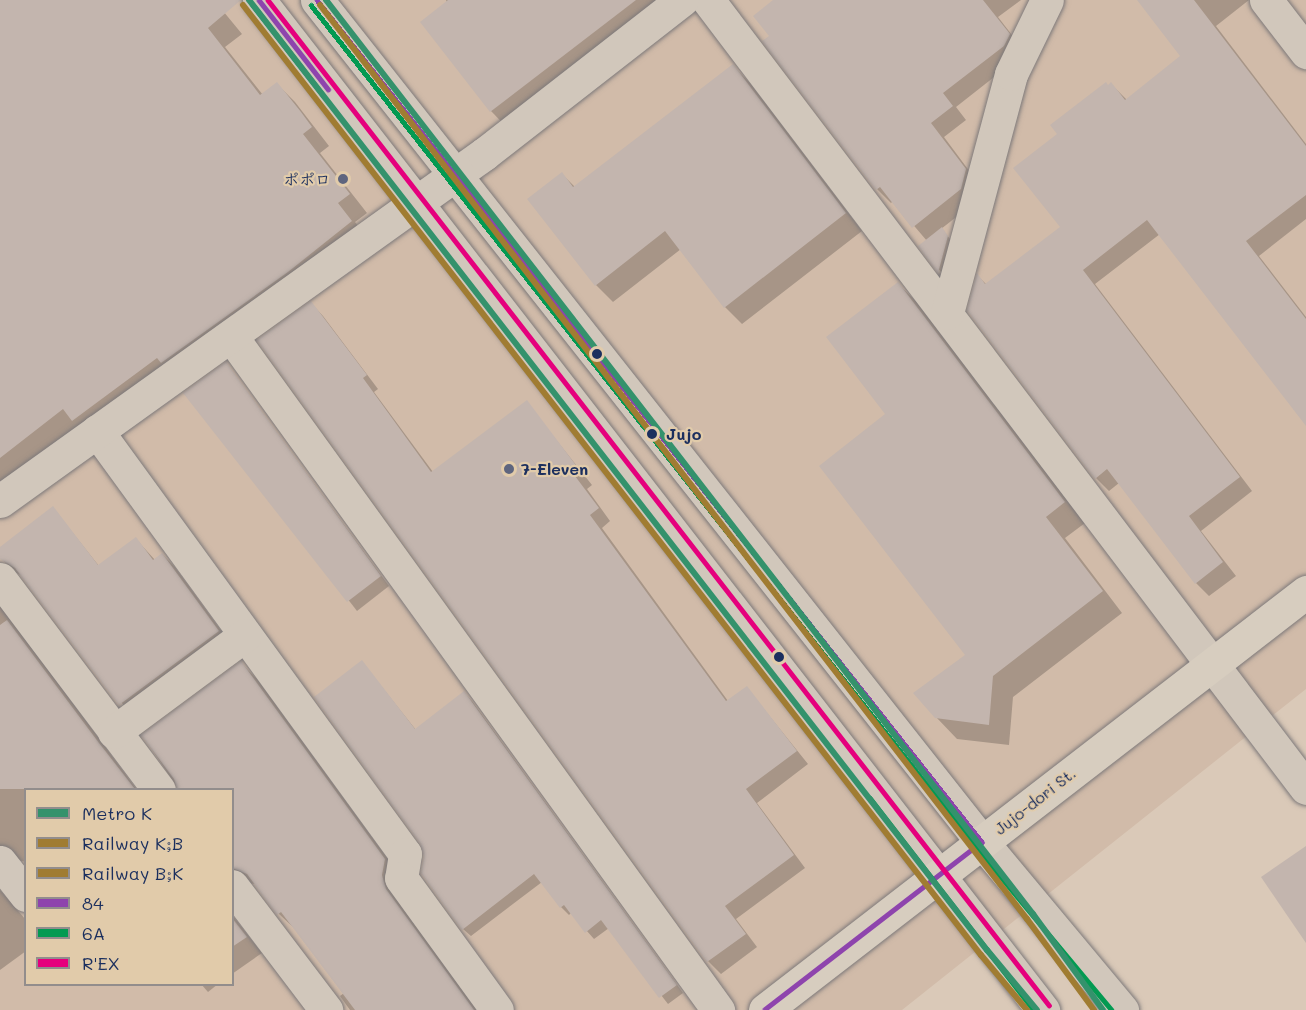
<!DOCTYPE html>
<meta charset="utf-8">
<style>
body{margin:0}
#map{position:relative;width:1306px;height:1010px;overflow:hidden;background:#dac9b8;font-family:Mali,"Klee One",sans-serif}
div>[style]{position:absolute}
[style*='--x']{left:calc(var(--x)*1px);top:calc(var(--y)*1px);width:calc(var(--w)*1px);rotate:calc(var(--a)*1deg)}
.built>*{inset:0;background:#d1bba9}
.shadow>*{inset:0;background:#0003}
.building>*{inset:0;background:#c3b5ae}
.roads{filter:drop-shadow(0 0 2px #7d797a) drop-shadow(0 0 2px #7d797a)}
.minor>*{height:33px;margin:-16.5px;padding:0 16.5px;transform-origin:16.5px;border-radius:16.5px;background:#d1c7bb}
.major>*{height:33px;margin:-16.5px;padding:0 16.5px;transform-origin:16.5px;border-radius:16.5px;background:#d7cdbf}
.bus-1>*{height:4.5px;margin:-2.25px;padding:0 2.25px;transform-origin:2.25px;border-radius:2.25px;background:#8e44ad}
.bus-2>*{height:4.5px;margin:-2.25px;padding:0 2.25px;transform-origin:2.25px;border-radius:2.25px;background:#039a52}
.bus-3>*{height:4.5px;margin:-2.25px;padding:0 2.25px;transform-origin:2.25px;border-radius:2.25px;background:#e5007d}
.rail-1>*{height:6px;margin:-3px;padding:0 3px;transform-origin:3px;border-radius:3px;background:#a07c32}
.rail-2>*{height:6px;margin:-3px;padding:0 3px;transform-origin:3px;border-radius:3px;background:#a07c32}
.metro-1>*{height:6px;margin:-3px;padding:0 3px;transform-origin:3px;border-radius:3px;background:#34926c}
.dots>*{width:16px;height:16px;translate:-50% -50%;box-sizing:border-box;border:3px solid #e1cbaa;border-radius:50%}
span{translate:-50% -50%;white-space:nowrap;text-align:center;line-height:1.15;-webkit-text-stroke:4.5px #e1cbaa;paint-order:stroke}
.poi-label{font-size:16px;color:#1b2f5e;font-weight:700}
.right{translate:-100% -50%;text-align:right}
.left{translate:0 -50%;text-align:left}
.stop-label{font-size:16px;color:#1b2f5e;font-weight:700}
.street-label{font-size:16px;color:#1b2f5e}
.legend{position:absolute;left:24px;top:788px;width:210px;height:198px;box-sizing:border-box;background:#e1cbaa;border:2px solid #928d8c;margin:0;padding:8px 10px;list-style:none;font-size:18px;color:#1b2f5e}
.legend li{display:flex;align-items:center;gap:12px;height:30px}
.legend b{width:30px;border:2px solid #928d8c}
</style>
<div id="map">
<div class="built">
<i style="clip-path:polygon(evenodd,0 0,1306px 0,1306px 689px,902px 1010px,0 1010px,0 0,26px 790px,232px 790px,232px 984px,26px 984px,26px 790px)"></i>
</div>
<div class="shadow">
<i style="clip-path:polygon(0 0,214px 0,242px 34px,225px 47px,263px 95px,277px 84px,295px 102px,329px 146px,320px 153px,367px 213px,355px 222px,369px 240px,0 490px)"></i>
<i style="clip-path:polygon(446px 0,674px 0,513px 134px,491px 111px)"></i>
<i style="clip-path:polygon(776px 0,1021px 0,998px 17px,1022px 48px,1017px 59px,956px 107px,966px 120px,944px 137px,979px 184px,974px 203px,941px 229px,954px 243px,945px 277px,920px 246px,927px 241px,893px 201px,891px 203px,877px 189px,764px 41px,771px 36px)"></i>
<i style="clip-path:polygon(1139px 0,1249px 0,1216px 26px,1306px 144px,1306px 219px,1259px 256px,1306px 317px,1306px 424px,1160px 234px,1095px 284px,1252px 491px,1201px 531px,1236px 576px,1209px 596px,1196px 583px,1119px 483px,1109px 491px,1096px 478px,978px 276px,987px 285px,1062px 227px,1059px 134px,1111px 84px,1127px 100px,1183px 57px)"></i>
<i style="clip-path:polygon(733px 66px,750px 83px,862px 231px,742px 324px,725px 307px,681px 249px,613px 302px,596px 285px,562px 174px,575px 187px)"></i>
<i style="clip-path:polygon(898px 284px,919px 304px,1085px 523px,1065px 538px,1122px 613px,1013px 697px,1009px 745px,957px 739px,936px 717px,967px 655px,888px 414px)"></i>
<i style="clip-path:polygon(311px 303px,323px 316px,378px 389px,374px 392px,433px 472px,526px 402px,592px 485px,587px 489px,610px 521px,602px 528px,728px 701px,747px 688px,808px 764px,757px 803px,805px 868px,736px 919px,757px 947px,721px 974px,708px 961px,259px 340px)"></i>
<i style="clip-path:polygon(226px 364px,389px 586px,357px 611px,251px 474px)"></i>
<i style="clip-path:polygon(53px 508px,99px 566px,136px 539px,155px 560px,162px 554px,174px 566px,230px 643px,132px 716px,24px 577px,15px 572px,0 557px,0 549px)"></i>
<i style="clip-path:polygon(0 605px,137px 790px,26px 790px,26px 862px,14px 859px,0 868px)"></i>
<i style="clip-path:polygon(362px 662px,416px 730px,464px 693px,472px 701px,683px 993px,668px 1004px,609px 928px,594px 939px,571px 913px,569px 915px,561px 907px,542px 882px,471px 936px,463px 929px,425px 857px)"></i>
<i style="clip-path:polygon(241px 663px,257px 679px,400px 876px,398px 892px,401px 906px,477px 1010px,350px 1010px,340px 996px,344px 993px,295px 929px,279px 914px,256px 884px,246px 883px,232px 891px,232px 790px,179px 790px,143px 736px)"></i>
<i style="clip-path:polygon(0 890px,26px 920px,26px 951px,0 970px)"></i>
<i style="clip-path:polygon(232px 915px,262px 953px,232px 974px)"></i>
<i style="clip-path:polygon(201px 984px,218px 984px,208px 992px)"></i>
</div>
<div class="building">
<i style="clip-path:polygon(0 0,241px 0,208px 28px,260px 95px,277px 82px,301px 112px,312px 127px,303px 134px,350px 194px,338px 203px,352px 221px,288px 272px,161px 363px,157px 358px,72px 421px,63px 409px,0 458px)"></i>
<i style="clip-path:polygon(448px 0,636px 0,490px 112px,420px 22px)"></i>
<i style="clip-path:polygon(773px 0,983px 0,1010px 34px,1004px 46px,943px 93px,953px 106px,931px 123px,966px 169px,961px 189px,912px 228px,880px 187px,876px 190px,762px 41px,769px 36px,753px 16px)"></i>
<i style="clip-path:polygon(1137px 0,1194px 0,1306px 146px,1306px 195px,1246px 241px,1306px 319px,1306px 426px,1147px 220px,1083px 270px,1240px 477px,1189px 516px,1223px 562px,1195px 584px,1107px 469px,1095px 479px,967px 310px,977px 273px,985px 284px,1060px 227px,1013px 168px,1057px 134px,1050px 125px,1106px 82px,1108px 85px,1111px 82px,1125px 100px,1180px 56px)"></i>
<i style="clip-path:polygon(733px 64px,846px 213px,724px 308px,665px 231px,595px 286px,527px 199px,562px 172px,573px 187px)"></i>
<i style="clip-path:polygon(942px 227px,948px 236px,938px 273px,918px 246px)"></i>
<i style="clip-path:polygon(898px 282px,1065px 502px,1046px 517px,1103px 591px,993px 676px,989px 725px,935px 718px,913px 693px,965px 655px,819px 466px,885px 414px,826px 337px)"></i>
<i style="clip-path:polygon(311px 301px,367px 375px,363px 378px,431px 472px,527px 400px,581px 472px,575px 476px,599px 508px,590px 515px,726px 701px,747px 686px,797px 751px,746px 789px,794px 855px,725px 906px,746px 934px,707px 962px,257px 340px)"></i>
<i style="clip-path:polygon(226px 362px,381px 576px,347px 602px,183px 393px)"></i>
<i style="clip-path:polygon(53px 506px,98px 565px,136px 537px,153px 560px,162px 553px,219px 631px,119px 705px,15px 568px,0 559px,0 547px)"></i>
<i style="clip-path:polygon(7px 620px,99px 743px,135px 789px,0 789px,0 625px)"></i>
<i style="clip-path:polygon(362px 660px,415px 729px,464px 691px,677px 985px,659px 998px,601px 920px,585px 933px,564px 905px,560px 908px,534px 874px,462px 930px,421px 873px,424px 857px,420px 843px,314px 697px)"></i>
<i style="clip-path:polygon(241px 661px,385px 859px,382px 875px,386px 889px,474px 1010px,355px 1010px,281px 912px,277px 915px,247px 874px,232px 868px,232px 789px,177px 789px,174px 779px,141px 735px)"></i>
<i style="clip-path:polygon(1306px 846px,1306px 943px,1261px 877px)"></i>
<i style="clip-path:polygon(232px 918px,247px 937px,232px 947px)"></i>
</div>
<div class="roads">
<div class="minor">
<i style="--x:259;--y:0;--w:1279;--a:52.18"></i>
<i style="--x:317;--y:0;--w:1073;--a:51.7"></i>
<i style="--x:982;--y:842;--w:219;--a:50.2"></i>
<i style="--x:708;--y:0;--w:989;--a:52.81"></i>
<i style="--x:1266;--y:0;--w:66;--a:52.4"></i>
<i style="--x:947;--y:313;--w:247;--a:-75"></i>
<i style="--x:1011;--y:74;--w:82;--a:-64.1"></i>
<i style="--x:231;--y:336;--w:832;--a:54.15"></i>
<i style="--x:97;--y:431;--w:523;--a:53.94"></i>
<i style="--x:405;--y:854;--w:24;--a:99"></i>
<i style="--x:401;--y:878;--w:163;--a:54"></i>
<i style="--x:0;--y:501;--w:596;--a:-35.64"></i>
<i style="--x:484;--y:154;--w:251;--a:-37.9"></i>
<i style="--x:0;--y:579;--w:264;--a:53"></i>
<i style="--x:114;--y:732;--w:163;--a:-36.5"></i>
<i style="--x:0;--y:862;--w:42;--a:51.8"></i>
<i style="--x:232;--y:886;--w:156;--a:52.8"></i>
</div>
<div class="major">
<i style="--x:765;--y:1010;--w:684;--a:-37.69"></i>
</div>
</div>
<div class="bus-1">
<i style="--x:259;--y:0;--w:113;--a:52.2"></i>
<i style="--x:317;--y:0;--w:1073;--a:51.7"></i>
<i style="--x:982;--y:842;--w:274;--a:142.3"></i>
</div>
<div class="bus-2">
<i style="--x:253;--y:5;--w:114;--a:52.1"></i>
<i style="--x:311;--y:5;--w:1073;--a:51.7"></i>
<i style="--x:976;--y:847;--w:212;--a:50.2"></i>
<i style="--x:870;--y:798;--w:268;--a:52.3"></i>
</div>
<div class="bus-3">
<i style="--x:268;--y:0;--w:1273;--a:52.15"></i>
</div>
<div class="rail-1">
<i style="--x:243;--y:5;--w:1203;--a:52.16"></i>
<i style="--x:981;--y:955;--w:72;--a:50.1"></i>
</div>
<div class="rail-2">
<i style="--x:320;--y:5;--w:1156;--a:52.28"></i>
<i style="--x:1027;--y:919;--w:113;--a:53.6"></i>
</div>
<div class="metro-1">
<i style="--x:249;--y:0;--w:1203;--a:52.16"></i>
<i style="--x:987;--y:950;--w:78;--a:50.2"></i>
<i style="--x:326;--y:0;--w:1156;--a:52.28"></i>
<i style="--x:1033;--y:914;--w:119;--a:53.9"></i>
</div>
<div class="dots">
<i style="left:343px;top:179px;background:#5e657e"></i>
<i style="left:597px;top:354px;background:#1b2f5e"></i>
<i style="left:652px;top:434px;background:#1b2f5e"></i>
<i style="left:509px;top:469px;background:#5e657e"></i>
<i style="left:779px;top:657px;background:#1b2f5e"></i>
</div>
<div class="poi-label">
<span class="right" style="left:331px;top:179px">ポポロ</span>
<span class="left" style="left:521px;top:469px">7-Eleven</span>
</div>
<div class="stop-label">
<span class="left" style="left:666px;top:434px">Jujo</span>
</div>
<div class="street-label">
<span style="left:1035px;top:801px;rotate:-38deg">Jujo-dori St.</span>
</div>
<ul class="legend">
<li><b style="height:8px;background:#34926c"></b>Metro K</li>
<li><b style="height:8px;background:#a07c32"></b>Railway K;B</li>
<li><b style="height:8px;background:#a07c32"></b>Railway B;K</li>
<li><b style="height:8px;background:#8e44ad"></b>84</li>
<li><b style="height:8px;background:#039a52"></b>6A</li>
<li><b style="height:8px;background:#e5007d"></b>R'EX</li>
</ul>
</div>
